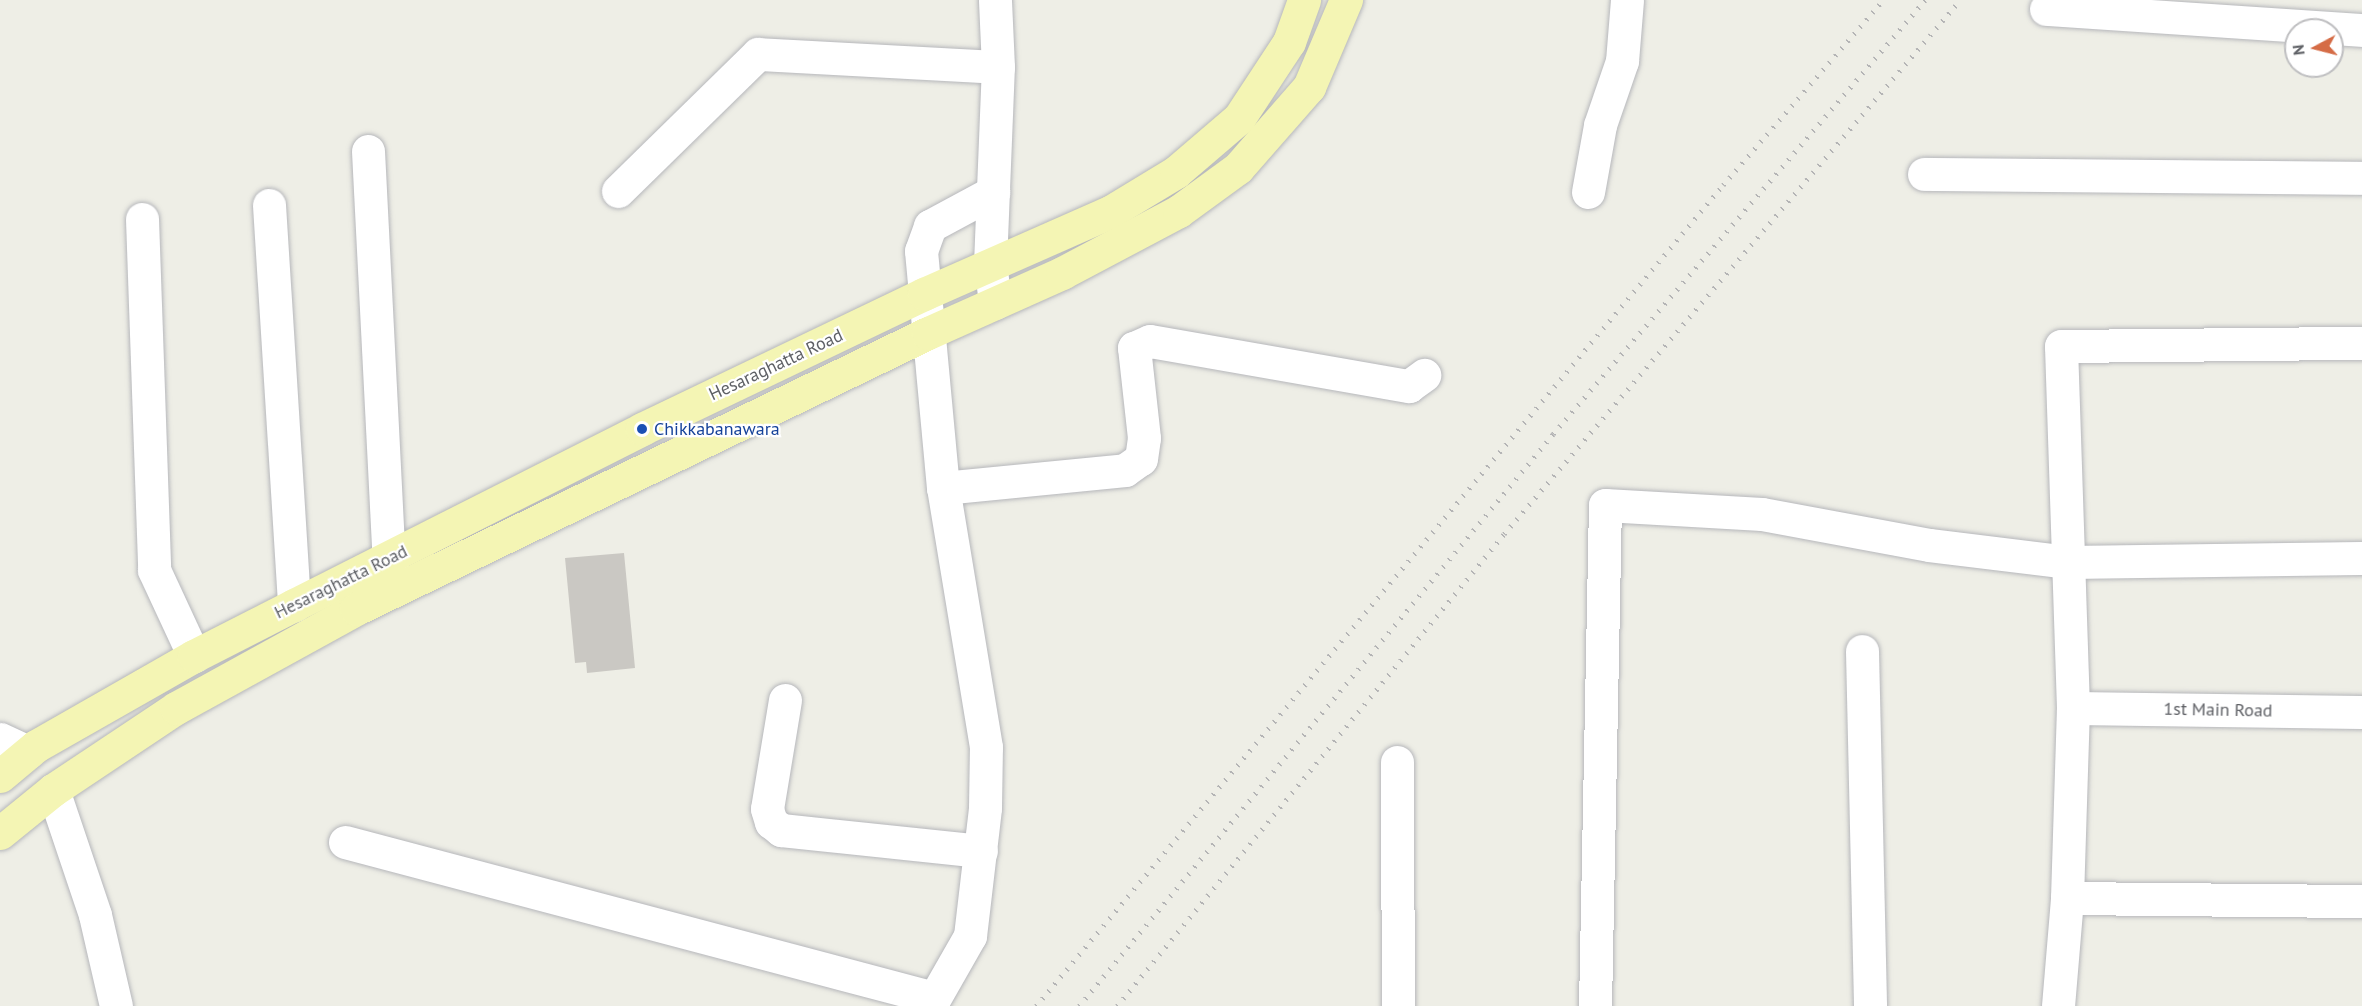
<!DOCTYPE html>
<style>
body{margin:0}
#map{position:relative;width:2362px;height:1006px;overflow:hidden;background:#eeeee6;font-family:"PT Sans",sans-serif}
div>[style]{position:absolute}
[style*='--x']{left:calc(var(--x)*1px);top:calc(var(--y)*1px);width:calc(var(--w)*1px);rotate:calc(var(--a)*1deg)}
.building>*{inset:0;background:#cac8c3}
.roads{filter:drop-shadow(0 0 2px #b6b7bb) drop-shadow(0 0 2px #b6b7bb)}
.street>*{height:33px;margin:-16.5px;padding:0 16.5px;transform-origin:16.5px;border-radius:16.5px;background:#fff}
.primary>*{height:33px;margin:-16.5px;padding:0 16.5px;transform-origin:16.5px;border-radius:16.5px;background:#f4f5b4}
.rail>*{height:4.5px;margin-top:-2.25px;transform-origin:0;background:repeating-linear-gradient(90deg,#b4b4b5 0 1.5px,transparent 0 9.5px)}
.dots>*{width:16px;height:16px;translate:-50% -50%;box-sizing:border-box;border:3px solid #fff;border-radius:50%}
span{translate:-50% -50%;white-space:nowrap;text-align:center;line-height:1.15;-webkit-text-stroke:4.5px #fff;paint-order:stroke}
.street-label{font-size:18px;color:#5e6065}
.transit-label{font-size:18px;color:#164399}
.left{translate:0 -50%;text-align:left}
.north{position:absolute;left:2284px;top:18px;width:60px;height:60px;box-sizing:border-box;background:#fff;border:2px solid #bfbfc1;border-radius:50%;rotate:263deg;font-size:16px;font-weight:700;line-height:24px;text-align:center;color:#5e6065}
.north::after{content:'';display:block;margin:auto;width:21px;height:27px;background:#d56c46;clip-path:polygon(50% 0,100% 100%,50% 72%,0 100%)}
</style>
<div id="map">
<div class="building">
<i style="clip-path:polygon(624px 553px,635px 668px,587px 673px,586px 662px,575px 663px,565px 558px)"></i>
</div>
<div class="roads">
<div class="street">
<i style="--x:2046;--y:9;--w:317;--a:3.8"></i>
<i style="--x:368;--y:151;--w:410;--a:87.1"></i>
<i style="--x:389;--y:560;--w:23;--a:70"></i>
<i style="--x:1924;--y:174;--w:438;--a:0.5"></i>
<i style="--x:618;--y:191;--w:196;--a:-44.4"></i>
<i style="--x:758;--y:54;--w:240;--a:3.1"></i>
<i style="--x:1588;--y:192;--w:68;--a:-79.8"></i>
<i style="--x:1600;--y:125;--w:68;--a:-71"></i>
<i style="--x:1622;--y:61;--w:61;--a:-85.3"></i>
<i style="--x:269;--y:205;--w:401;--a:86.4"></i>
<i style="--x:142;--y:219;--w:351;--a:88"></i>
<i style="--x:154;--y:570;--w:95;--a:65.1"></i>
<i style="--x:995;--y:303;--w:39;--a:-97"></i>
<i style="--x:990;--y:264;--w:197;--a:-87.7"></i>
<i style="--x:998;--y:67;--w:67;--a:-92.6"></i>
<i style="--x:943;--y:488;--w:183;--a:-5.6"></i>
<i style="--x:1125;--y:470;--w:19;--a:-35"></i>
<i style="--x:1141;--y:459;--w:21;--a:-82"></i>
<i style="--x:1144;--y:438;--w:91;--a:-96.3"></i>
<i style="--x:1134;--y:348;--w:17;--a:-24"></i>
<i style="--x:1150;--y:341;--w:263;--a:9.9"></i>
<i style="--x:1409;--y:386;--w:19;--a:-36"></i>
<i style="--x:1862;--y:651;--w:355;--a:88.7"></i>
<i style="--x:785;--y:700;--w:110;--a:99.4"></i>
<i style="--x:767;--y:809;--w:14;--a:73"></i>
<i style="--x:771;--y:822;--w:13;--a:39"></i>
<i style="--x:781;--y:830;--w:201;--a:6"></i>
<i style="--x:2073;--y:708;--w:289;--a:0.8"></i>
<i style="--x:0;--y:739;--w:31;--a:25"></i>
<i style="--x:1397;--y:762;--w:244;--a:89.8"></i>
<i style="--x:53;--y:790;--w:132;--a:71.4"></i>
<i style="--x:95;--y:915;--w:93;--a:77"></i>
<i style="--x:345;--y:842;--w:609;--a:14.83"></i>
<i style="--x:2067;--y:898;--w:295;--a:0.6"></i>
<i style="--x:930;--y:1006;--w:81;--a:-60.3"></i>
<i style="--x:970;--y:936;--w:129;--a:-83.3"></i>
<i style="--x:985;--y:808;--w:61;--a:-89.1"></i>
<i style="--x:986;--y:747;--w:263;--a:-99.4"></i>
<i style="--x:943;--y:488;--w:238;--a:-95.3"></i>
<i style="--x:921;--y:251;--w:27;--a:-70"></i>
<i style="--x:930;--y:226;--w:72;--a:-28.4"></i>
<i style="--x:1595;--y:1006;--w:501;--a:-88.86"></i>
<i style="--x:1605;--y:505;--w:157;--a:3.3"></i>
<i style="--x:1762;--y:514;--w:170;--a:10.5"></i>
<i style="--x:1929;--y:545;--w:139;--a:7"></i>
<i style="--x:2067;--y:562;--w:295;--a:-0.8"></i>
<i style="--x:2058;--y:1006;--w:108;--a:-85.2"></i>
<i style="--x:2067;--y:898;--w:190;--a:-88.2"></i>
<i style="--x:2073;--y:708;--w:362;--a:-91.9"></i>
<i style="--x:2061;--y:346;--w:301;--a:-0.6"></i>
</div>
<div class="primary">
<i style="--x:0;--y:776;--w:47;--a:-39.8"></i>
<i style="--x:36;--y:746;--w:182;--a:-29.7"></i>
<i style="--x:194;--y:656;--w:112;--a:-27"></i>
<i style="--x:294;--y:605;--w:390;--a:-26.8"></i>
<i style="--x:642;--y:429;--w:313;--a:-25.6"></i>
<i style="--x:924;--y:294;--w:203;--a:-23.8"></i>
<i style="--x:1110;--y:212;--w:77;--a:-31.2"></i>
<i style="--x:1176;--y:172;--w:83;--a:-40.6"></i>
<i style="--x:1239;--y:118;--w:91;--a:-56.7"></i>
<i style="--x:1289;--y:42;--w:45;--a:-70.3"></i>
<i style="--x:0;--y:833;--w:68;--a:-39.1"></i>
<i style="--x:53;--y:790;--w:148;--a:-33.7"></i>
<i style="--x:176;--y:708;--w:205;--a:-28.8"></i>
<i style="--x:356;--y:609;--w:635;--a:-25.76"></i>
<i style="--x:928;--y:333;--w:147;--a:-24.1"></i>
<i style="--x:1062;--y:273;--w:132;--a:-27.9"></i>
<i style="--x:1179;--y:211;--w:73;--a:-36.1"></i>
<i style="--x:1238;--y:168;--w:108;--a:-48.8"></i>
<i style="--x:1309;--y:87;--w:95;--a:-67"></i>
</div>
</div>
<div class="rail">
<i style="--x:1036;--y:1006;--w:1071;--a:-50.08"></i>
<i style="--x:1723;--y:185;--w:245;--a:-49.1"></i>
<i style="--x:1079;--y:1006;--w:743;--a:-50.35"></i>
<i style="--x:1553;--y:434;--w:572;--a:-49.4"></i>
<i style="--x:1117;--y:1006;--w:610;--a:-50.65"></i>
<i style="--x:1504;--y:534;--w:702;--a:-49.5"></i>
</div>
<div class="dots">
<i style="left:642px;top:429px;background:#1a4fb4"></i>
</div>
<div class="street-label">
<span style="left:776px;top:365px;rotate:-25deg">Hesaraghatta Road</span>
<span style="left:341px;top:582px;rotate:-26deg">Hesaraghatta Road</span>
<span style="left:2218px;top:710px;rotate:1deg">1st Main Road</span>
</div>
<div class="transit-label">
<span class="left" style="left:654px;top:429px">Chikkabanawara</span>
</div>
<div class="north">N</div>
</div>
